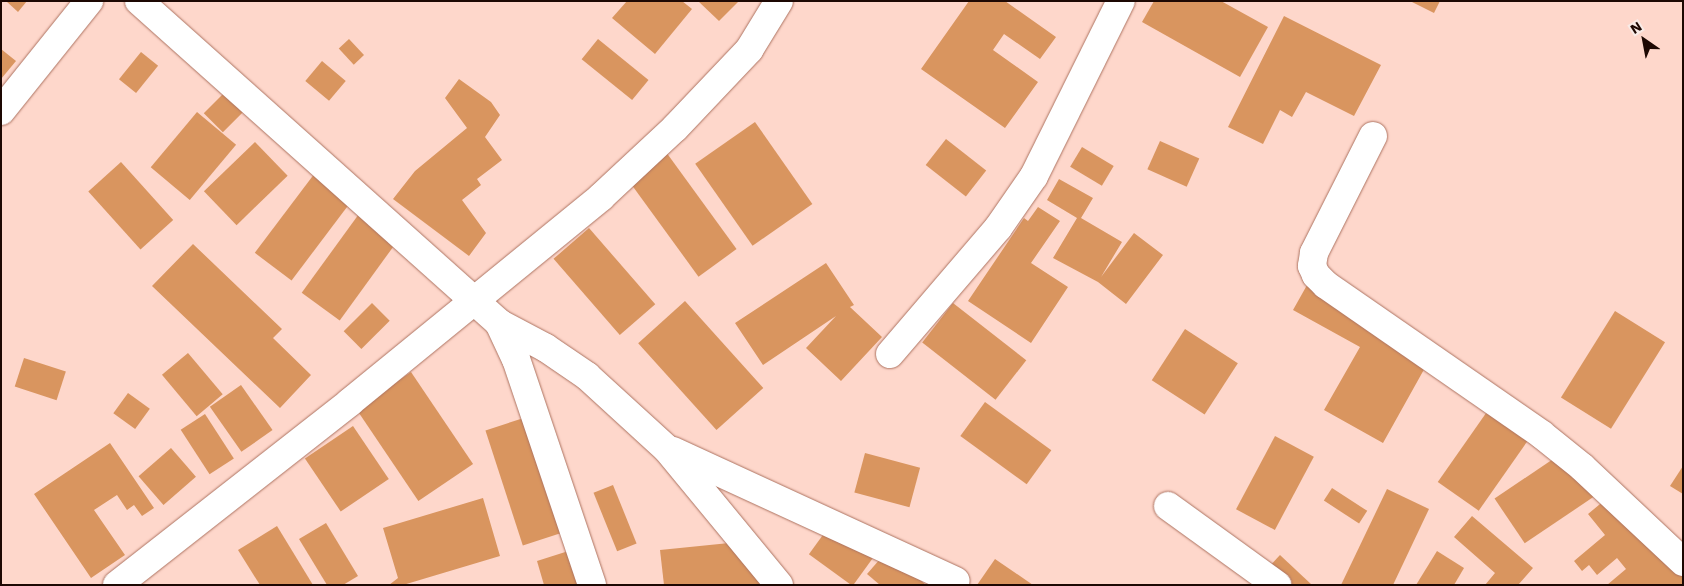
<!DOCTYPE html>
<style>
body{margin:0}
#map{position:relative;width:1684px;height:586px;overflow:hidden;background:#fed7cb;font-family:"Work Sans",sans-serif}
div>[style]{position:absolute}
[style*='--x']{left:calc(var(--x)*1px);top:calc(var(--y)*1px);width:calc(var(--w)*1px);rotate:calc(var(--a)*1deg)}
.building>*{inset:0;background:#d9955f;transform-origin:0 0}
.roads{filter:drop-shadow(0 0 1px #ad7361) drop-shadow(0 0 1px #ad7361)}
.street>*{height:28px;margin:-14px;padding:0 14px;transform-origin:14px;border-radius:14px;background:#fff}
span{translate:-50% -50%;white-space:nowrap;text-align:center;line-height:1.15;-webkit-text-stroke:5px #f8ebe7;paint-order:stroke}
.frame{position:absolute;inset:0;border:2px solid #1d0803;pointer-events:none}
.north{position:absolute;left:1619px;top:15px;width:50px;height:50px;-webkit-text-stroke:4px #f8ebe7;paint-order:stroke;rotate:327deg;font-size:14px;font-weight:700;line-height:20px;text-align:center;color:#1d0803}
.north::after{content:'';display:block;margin:auto;width:18px;height:22px;background:#1d0803;clip-path:polygon(50% 0,100% 100%,50% 72%,0 100%)}
</style>
<div id="map">
<div class="building">
<i style="clip-path:polygon(6px 1px,27px 1px,18px 12px)"></i>
<i style="clip-path:polygon(627px 1px,682px 1px,692px 9px,655px 54px,612px 18px)"></i>
<i style="clip-path:polygon(698px 1px,739px 1px,719px 21px)"></i>
<i style="clip-path:polygon(969px 1px,1005px 1px,1056px 37px,1040px 59px,1004px 34px,993px 50px,1038px 82px,1005px 128px,921px 69px)"></i>
<i style="clip-path:polygon(1154px 1px,1221px 1px,1268px 27px,1240px 77px,1142px 22px)"></i>
<i style="clip-path:polygon(1410px 1px,1440px 1px,1434px 13px)"></i>
<i style="clip-path:polygon(1284px 16px,1381px 65px,1354px 116px,1306px 92px,1292px 117px,1280px 110px,1263px 144px,1228px 127px)"></i>
<i style="left:349px;top:39px;width:22px;height:14px;rotate:47deg"></i>
<i style="left:598px;top:39px;width:65px;height:26px;rotate:39deg"></i>
<i style="clip-path:polygon(1px 49px,16px 61px,1px 79px)"></i>
<i style="left:141px;top:52px;width:22px;height:35px;rotate:39deg"></i>
<i style="left:322px;top:61px;width:31px;height:26px;rotate:40deg"></i>
<i style="clip-path:polygon(459px 79px,491px 102px,500px 115px,485px 137px,502px 160px,477px 179px,481px 185px,462px 200px,486px 233px,469px 256px,393px 199px,415px 171px,467px 128px,445px 98px)"></i>
<i style="left:225px;top:92px;width:27px;height:30px;rotate:45deg"></i>
<i style="left:197px;top:112px;width:51px;height:72px;rotate:40deg"></i>
<i style="left:755px;top:122px;width:100px;height:73px;rotate:55deg"></i>
<i style="left:946px;top:139px;width:51px;height:33px;rotate:38deg"></i>
<i style="left:1160px;top:141px;width:43px;height:31px;rotate:24deg"></i>
<i style="left:255px;top:142px;width:47px;height:71px;rotate:46deg"></i>
<i style="left:1082px;top:147px;width:37px;height:23px;rotate:31deg"></i>
<i style="left:666px;top:152px;width:120px;height:47px;rotate:54deg"></i>
<i style="left:121px;top:162px;width:78px;height:44px;rotate:48deg"></i>
<i style="left:321px;top:165px;width:46px;height:110px;rotate:37deg"></i>
<i style="clip-path:polygon(1059px 179px,1093px 198px,1081px 218px,1122px 242px,1101px 277px,1134px 233px,1163px 255px,1126px 304px,1098px 282px,1053px 258px,1077px 218px,1047px 200px)"></i>
<i style="left:364px;top:207px;width:47px;height:106px;rotate:36deg"></i>
<i style="clip-path:polygon(1038px 207px,1060px 221px,1031px 263px,1068px 287px,1031px 343px,968px 301px,1024px 218px,1028px 221px)"></i>
<i style="left:589px;top:228px;width:101px;height:47px;rotate:49deg"></i>
<i style="clip-path:polygon(193px 244px,282px 329px,273px 338px,311px 375px,280px 408px,152px 286px)"></i>
<i style="clip-path:polygon(826px 263px,854px 305px,850px 307px,882px 337px,841px 381px,806px 348px,836px 316px,763px 365px,735px 323px)"></i>
<i style="clip-path:polygon(1311px 278px,1436px 348px,1383px 443px,1324px 410px,1360px 347px,1293px 310px)"></i>
<i style="left:685px;top:301px;width:117px;height:63px;rotate:48deg"></i>
<i style="left:372px;top:303px;width:25px;height:40px;rotate:45deg"></i>
<i style="left:953px;top:303px;width:93px;height:50px;rotate:38deg"></i>
<i style="left:1615px;top:311px;width:59px;height:102px;rotate:32deg"></i>
<i style="left:1185px;top:329px;width:63px;height:61px;rotate:33deg"></i>
<i style="left:188px;top:353px;width:54px;height:34px;rotate:50deg"></i>
<i style="left:24px;top:358px;width:44px;height:30px;rotate:18deg"></i>
<i style="left:411px;top:372px;width:111px;height:66px;rotate:56deg"></i>
<i style="left:241px;top:385px;width:55px;height:38px;rotate:55deg"></i>
<i style="left:128px;top:393px;width:27px;height:25px;rotate:36deg"></i>
<i style="left:1498px;top:396px;width:50px;height:105px;rotate:35deg"></i>
<i style="left:985px;top:402px;width:82px;height:42px;rotate:36deg"></i>
<i style="left:205px;top:414px;width:53px;height:29px;rotate:57deg"></i>
<i style="left:533px;top:415px;width:121px;height:50px;rotate:72deg"></i>
<i style="left:353px;top:426px;width:64px;height:58px;rotate:56deg"></i>
<i style="left:1275px;top:436px;width:44px;height:83px;rotate:28deg"></i>
<i style="clip-path:polygon(110px 443px,154px 508px,142px 516px,134px 505px,127px 510px,117px 495px,94px 510px,125px 555px,91px 578px,34px 494px)"></i>
<i style="left:171px;top:448px;width:38px;height:43px;rotate:49deg"></i>
<i style="left:1565px;top:451px;width:54px;height:85px;rotate:56deg"></i>
<i style="left:865px;top:453px;width:57px;height:41px;rotate:15deg"></i>
<i style="clip-path:polygon(1683px 466px,1683px 494px,1670px 486px)"></i>
<i style="left:613px;top:485px;width:63px;height:21px;rotate:68deg"></i>
<i style="left:1332px;top:488px;width:42px;height:15px;rotate:33deg"></i>
<i style="clip-path:polygon(1387px 489px,1429px 509px,1393px 585px,1341px 585px)"></i>
<i style="clip-path:polygon(1617px 490px,1683px 569px,1683px 585px,1607px 585px,1626px 569px,1617px 558px,1597px 575px,1589px 565px,1582px 571px,1574px 561px,1605px 535px,1588px 514px)"></i>
<i style="clip-path:polygon(483px 498px,500px 556px,403px 585px,389px 585px,398px 578px,383px 528px)"></i>
<i style="clip-path:polygon(1472px 516px,1533px 568px,1518px 585px,1485px 585px,1495px 573px,1454px 537px)"></i>
<i style="left:833px;top:521px;width:54px;height:41px;rotate:36deg"></i>
<i style="clip-path:polygon(326px 523px,358px 576px,343px 585px,327px 585px,299px 539px)"></i>
<i style="clip-path:polygon(277px 526px,313px 585px,260px 585px,238px 550px)"></i>
<i style="clip-path:polygon(759px 540px,763px 585px,664px 585px,660px 550px)"></i>
<i style="clip-path:polygon(581px 547px,592px 585px,544px 585px,537px 561px)"></i>
<i style="clip-path:polygon(887px 551px,926px 585px,880px 585px,867px 574px)"></i>
<i style="clip-path:polygon(1437px 551px,1464px 568px,1454px 585px,1416px 585px)"></i>
<i style="clip-path:polygon(1280px 555px,1312px 585px,1252px 585px)"></i>
<i style="clip-path:polygon(995px 559px,1033px 585px,977px 585px)"></i>
</div>
<div class="roads">
<div class="street">
<i style="--x:139;--y:1;--w:483;--a:41.8"></i>
<i style="--x:499;--y:323;--w:40;--a:65"></i>
<i style="--x:516;--y:359;--w:238;--a:71.4"></i>
<i style="--x:1;--y:111;--w:141;--a:-51.3"></i>
<i style="--x:1373;--y:136;--w:131;--a:116.8"></i>
<i style="--x:1314;--y:253;--w:13;--a:99"></i>
<i style="--x:1312;--y:266;--w:10;--a:66"></i>
<i style="--x:1316;--y:275;--w:14;--a:45"></i>
<i style="--x:1326;--y:285;--w:262;--a:34.7"></i>
<i style="--x:1541;--y:434;--w:53;--a:38.8"></i>
<i style="--x:1582;--y:467;--w:139;--a:43.2"></i>
<i style="--x:499;--y:323;--w:53;--a:28"></i>
<i style="--x:546;--y:348;--w:50;--a:34.3"></i>
<i style="--x:587;--y:376;--w:108;--a:42.4"></i>
<i style="--x:667;--y:449;--w:176;--a:50.5"></i>
<i style="--x:890;--y:354;--w:166;--a:-49.4"></i>
<i style="--x:998;--y:228;--w:63;--a:-55.3"></i>
<i style="--x:1034;--y:176;--w:195;--a:-63.6"></i>
<i style="--x:673;--y:451;--w:311;--a:24.7"></i>
<i style="--x:1168;--y:506;--w:135;--a:35.9"></i>
<i style="--x:117;--y:585;--w:296;--a:-38.1"></i>
<i style="--x:350;--y:402;--w:324;--a:-39.2"></i>
<i style="--x:601;--y:197;--w:101;--a:-43"></i>
<i style="--x:675;--y:128;--w:108;--a:-46.5"></i>
<i style="--x:749;--y:50;--w:57;--a:-58.5"></i>
</div>
</div>
<div class="frame"></div>
<div class="north">N</div>
</div>
